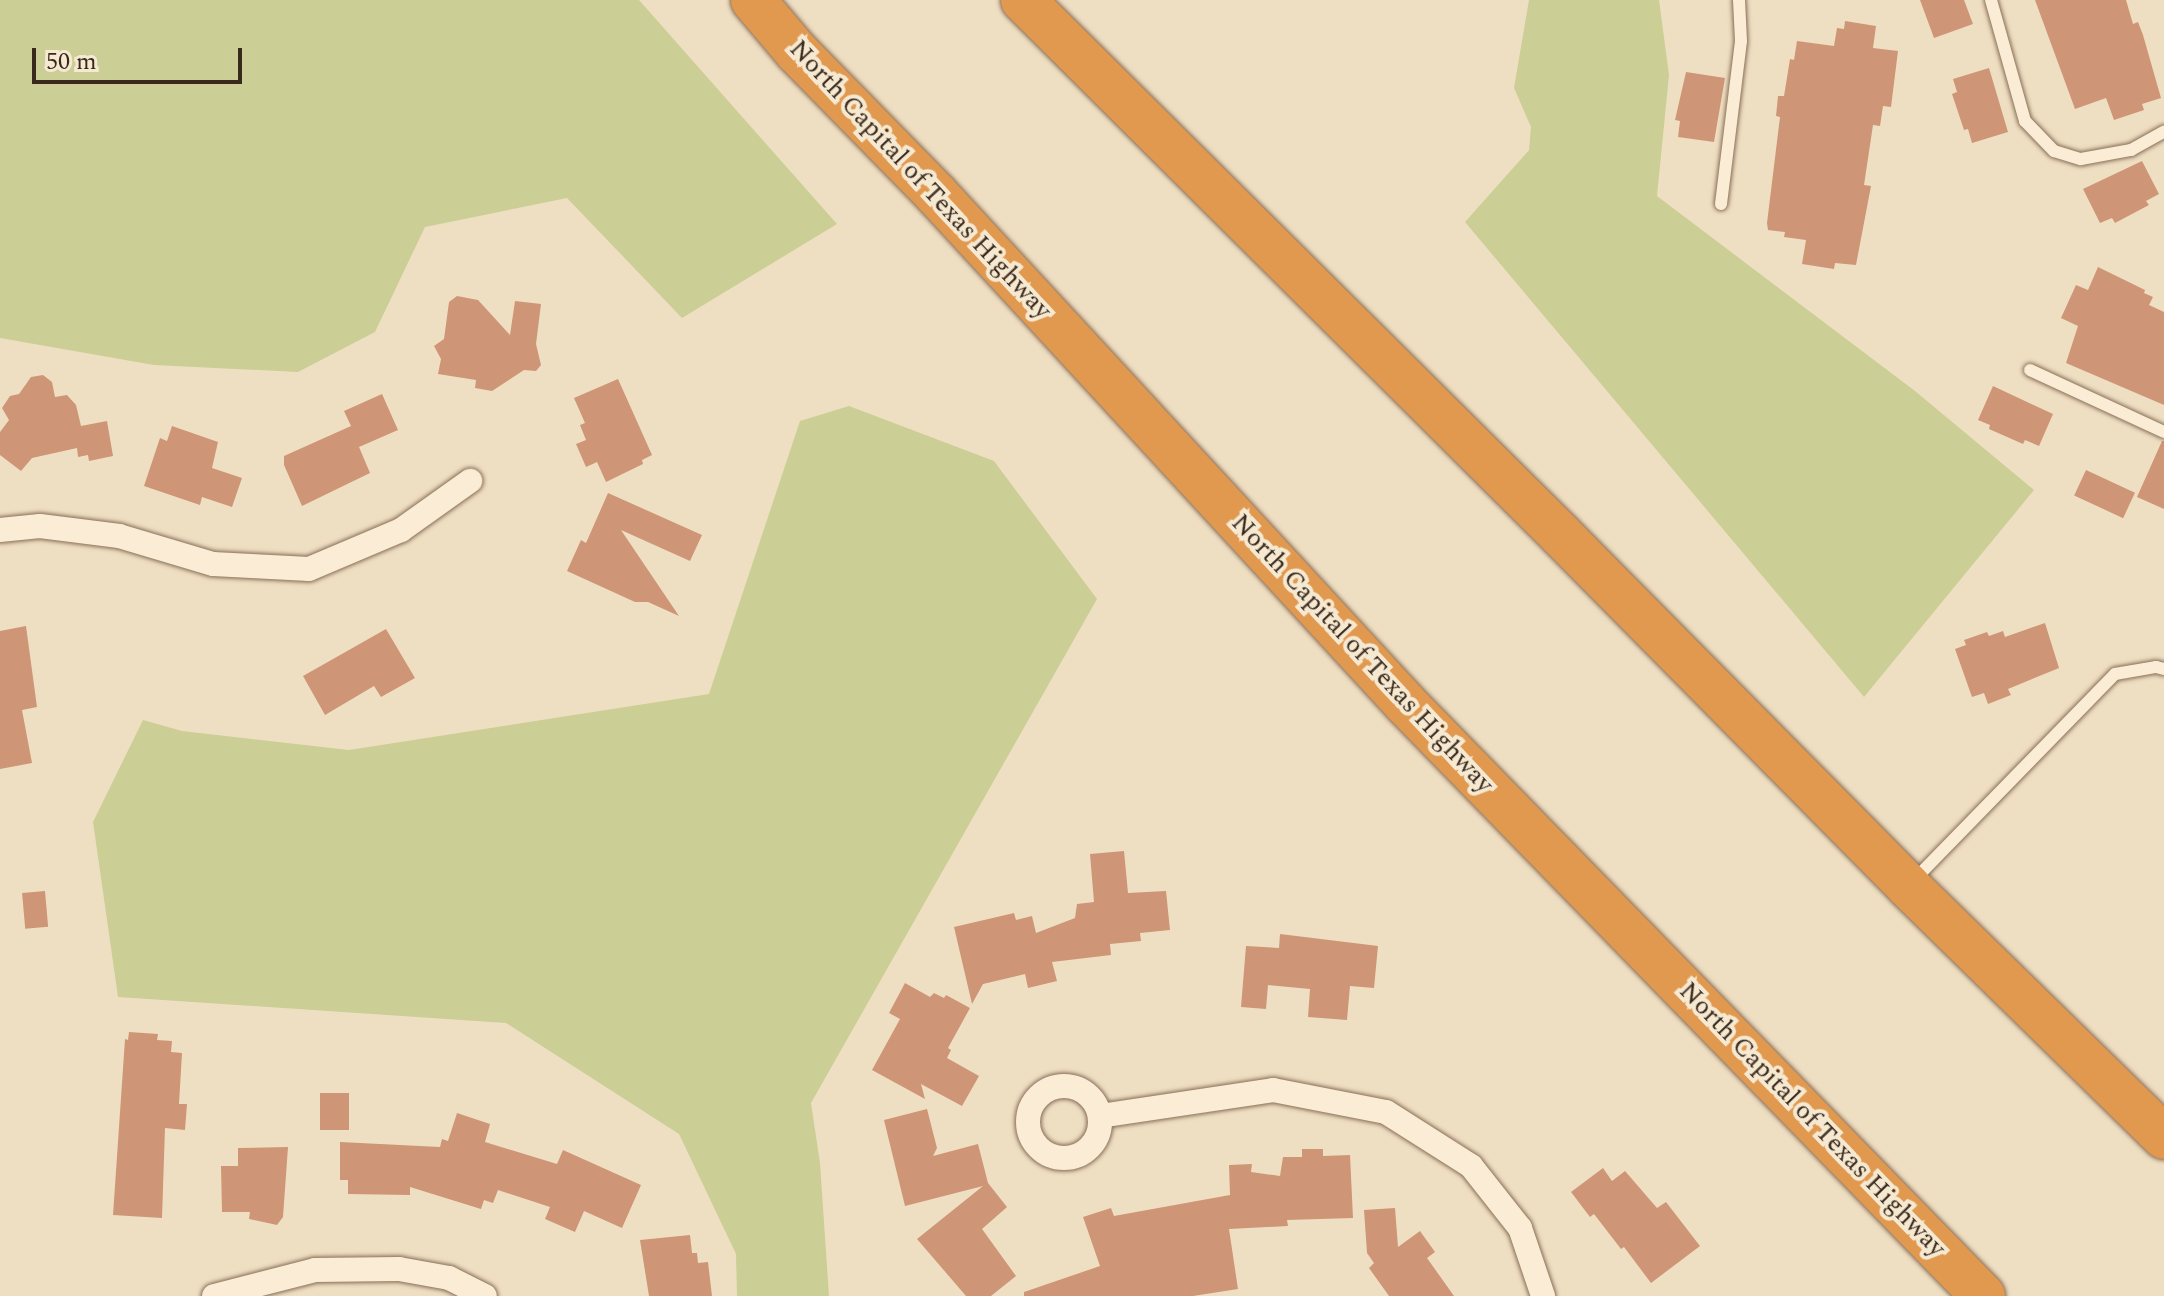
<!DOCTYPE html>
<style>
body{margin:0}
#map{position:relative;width:2164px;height:1296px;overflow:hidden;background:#efdfc2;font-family:Spectral,serif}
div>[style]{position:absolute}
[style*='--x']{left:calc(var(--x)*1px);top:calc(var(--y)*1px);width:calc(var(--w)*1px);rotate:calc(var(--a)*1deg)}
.green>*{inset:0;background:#cbce95}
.building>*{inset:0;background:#ce9576;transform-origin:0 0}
.roads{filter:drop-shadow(0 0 2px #896f58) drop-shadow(0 0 2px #896f58)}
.lane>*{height:12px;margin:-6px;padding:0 6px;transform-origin:6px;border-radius:6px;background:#faecd5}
.street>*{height:24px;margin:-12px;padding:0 12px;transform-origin:12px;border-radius:12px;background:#faecd5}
.street>.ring{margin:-12px;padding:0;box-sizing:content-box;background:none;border:24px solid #faecd5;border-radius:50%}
.highway>*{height:44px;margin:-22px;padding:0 22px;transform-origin:22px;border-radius:22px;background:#e1984f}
span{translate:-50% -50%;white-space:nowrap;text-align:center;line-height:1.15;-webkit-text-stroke:8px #f6e9d1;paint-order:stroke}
.street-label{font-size:26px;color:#39291d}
.scale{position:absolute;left:32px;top:48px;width:210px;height:36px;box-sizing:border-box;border:4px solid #39291d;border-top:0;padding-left:10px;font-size:24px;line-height:28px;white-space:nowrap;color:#39291d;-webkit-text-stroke:6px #f6e9d1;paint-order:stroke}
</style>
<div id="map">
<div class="green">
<i style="clip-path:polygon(0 0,639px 0,837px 224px,682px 318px,567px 198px,425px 227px,375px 332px,298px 372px,154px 365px,0 338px)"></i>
<i style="clip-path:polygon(1529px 0,1659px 0,1669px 75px,1657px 196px,1915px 391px,2034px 490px,1864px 697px,1465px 222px,1529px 150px,1531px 127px,1514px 88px)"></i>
<i style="clip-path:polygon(849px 406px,994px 461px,1097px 599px,811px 1103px,820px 1163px,829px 1296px,737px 1296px,736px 1254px,679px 1134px,506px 1023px,118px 997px,93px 822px,143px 720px,182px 731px,349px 750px,709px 694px,800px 421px)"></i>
</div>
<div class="building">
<i style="clip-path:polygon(1920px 0,1964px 0,1973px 24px,1934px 38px)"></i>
<i style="clip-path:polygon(2035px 0,2126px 0,2133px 24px,2138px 22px,2143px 35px,2161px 98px,2142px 104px,2144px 110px,2114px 120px,2106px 98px,2075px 109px)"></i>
<i style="clip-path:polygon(1845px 21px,1876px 26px,1873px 48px,1898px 51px,1891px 107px,1883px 106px,1880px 126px,1873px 125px,1864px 185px,1871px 186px,1856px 265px,1835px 263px,1834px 269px,1802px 264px,1806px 240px,1784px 237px,1785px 232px,1768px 230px,1767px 223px,1780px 117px,1776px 116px,1778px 96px,1784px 96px,1790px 59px,1794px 60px,1797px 41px,1834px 46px,1837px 28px,1844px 29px)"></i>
<i style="clip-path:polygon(1989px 68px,2008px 132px,1972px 143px,1968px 129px,1964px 130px,1952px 94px,1957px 92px,1953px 79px)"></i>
<i style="clip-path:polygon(1686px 72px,1725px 78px,1714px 142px,1678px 137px,1680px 121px,1675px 120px)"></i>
<i style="clip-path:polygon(2142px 161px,2159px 194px,2146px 201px,2149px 205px,2115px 223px,2112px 218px,2100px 223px,2083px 189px)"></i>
<i style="clip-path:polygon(2098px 267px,2145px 290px,2144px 293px,2153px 297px,2149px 305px,2164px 312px,2164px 405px,2066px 363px,2078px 326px,2061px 318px,2076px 285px,2088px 290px)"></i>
<i style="clip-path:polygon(457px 296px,478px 300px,510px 335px,515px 301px,541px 304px,536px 344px,541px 365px,536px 371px,524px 370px,492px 391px,475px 388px,476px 380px,438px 374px,441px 359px,434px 346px,444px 339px,449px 302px)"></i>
<i style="clip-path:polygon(43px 375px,52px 382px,55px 397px,67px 395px,76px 405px,81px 426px,107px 421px,113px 456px,89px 461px,88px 455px,78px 457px,77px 448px,32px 458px,21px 471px,0 455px,0 432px,9px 420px,2px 408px,10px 396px,19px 394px,31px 377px)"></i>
<i style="clip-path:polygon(618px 379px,652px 455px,642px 460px,643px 464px,606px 482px,597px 462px,586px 467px,576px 444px,586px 440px,580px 425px,585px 423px,574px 398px)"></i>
<i style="clip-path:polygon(1993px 386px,2053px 414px,2039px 446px,2025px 440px,2023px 444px,1989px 429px,1990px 425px,1978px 420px)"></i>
<i style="clip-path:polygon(382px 394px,398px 430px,359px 447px,370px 473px,302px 506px,284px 465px,284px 456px,351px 426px,344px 411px)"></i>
<i style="clip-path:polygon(172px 426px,218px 442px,212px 468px,242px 478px,232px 507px,202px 497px,200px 505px,144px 486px,160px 438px,167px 441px)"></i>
<i style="clip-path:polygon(2162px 441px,2164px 441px,2164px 509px,2137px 497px)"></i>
<i style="left:2086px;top:470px;width:54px;height:28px;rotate:25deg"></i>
<i style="clip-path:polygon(608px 493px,702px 535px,690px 561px,621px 530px,679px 616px,648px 602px,635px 602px,567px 571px,581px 540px,586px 543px)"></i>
<i style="clip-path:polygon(2045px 623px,2059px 668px,2008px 689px,2011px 695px,1988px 704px,1984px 693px,1972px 697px,1955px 649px,1966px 645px,1964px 640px,1987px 632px,1989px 636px,2003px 631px,2005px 637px)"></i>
<i style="clip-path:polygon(26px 626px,37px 707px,22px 710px,32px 763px,0 769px,0 631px)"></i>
<i style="clip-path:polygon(386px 629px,415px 678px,381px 697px,374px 686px,325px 715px,303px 676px)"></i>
<i style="clip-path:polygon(1124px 851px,1128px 893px,1166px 891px,1170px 930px,1140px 933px,1141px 941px,1110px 944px,1111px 955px,1052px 962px,1057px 981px,1028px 988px,1025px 974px,983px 984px,972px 1004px,954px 927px,1014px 913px,1016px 920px,1032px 916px,1036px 933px,1075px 918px,1077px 904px,1094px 902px,1090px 854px)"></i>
<i style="left:45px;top:891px;width:36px;height:23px;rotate:85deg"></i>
<i style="clip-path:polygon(1280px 934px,1378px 946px,1374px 988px,1350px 986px,1347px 1020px,1308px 1017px,1310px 989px,1268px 985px,1266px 1009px,1241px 1007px,1246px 946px,1279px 948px)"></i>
<i style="clip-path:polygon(905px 983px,930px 997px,934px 993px,944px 998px,946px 995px,970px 1008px,948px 1048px,951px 1050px,947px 1058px,979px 1076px,962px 1106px,921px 1084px,925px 1099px,872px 1070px,900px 1019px,889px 1013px)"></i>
<i style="clip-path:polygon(129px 1032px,158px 1034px,157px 1040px,172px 1041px,171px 1052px,182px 1053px,179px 1104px,187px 1104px,185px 1130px,165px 1128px,162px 1218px,113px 1215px,125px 1039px,128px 1040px)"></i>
<i style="left:320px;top:1093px;width:29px;height:37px"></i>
<i style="clip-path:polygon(927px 1109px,937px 1148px,933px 1156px,978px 1144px,988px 1183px,1007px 1207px,982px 1229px,1016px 1276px,991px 1296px,966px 1296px,917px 1239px,983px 1186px,905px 1206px,884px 1120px)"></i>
<i style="clip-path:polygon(457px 1113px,490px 1124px,485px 1142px,557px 1164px,563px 1150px,641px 1185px,622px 1228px,584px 1211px,575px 1232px,545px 1219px,550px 1207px,498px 1190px,493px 1203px,484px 1200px,481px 1209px,410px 1187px,410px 1195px,348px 1194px,348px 1180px,340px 1180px,340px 1142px,440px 1147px,442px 1139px,448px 1141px)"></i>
<i style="clip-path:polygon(288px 1147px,283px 1217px,277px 1225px,249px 1219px,250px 1212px,222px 1212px,221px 1166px,238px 1166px,238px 1148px)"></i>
<i style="clip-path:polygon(1302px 1149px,1323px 1149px,1323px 1156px,1350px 1155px,1353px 1218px,1287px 1220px,1288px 1226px,1229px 1229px,1238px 1289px,1193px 1296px,1024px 1296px,1024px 1292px,1100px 1266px,1083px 1217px,1111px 1208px,1114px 1216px,1230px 1195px,1229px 1165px,1252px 1164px,1251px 1172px,1280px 1176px,1283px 1157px,1302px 1157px)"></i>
<i style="clip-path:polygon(1603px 1168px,1612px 1181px,1625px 1171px,1657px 1208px,1666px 1202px,1700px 1246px,1651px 1283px,1624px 1247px,1621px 1249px,1594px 1214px,1590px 1217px,1571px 1192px)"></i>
<i style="clip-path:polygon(1395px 1208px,1398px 1247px,1420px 1231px,1435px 1252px,1427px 1258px,1454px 1296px,1389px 1296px,1369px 1268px,1374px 1263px,1367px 1253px,1364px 1210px)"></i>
<i style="clip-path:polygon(690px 1235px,692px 1253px,697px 1253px,698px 1263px,708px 1262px,712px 1296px,649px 1296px,640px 1240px)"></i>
</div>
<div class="roads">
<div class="lane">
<i style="--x:1991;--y:0;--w:126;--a:74.3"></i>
<i style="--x:2025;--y:121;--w:42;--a:46"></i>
<i style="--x:2054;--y:151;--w:28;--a:17"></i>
<i style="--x:2081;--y:159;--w:51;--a:-10.2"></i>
<i style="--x:2131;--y:150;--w:38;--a:-29"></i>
<i style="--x:1721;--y:204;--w:164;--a:-83"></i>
<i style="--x:1741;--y:41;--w:41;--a:-92.8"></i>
<i style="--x:2030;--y:370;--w:148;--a:24.8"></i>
<i style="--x:1913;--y:881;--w:289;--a:-45.7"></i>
<i style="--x:2115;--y:674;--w:42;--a:-9.7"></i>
<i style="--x:2156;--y:667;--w:8;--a:14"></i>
</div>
<div class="street">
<i style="--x:0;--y:530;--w:40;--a:-5.7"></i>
<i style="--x:40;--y:526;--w:80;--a:7.2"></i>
<i style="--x:119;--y:536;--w:98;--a:16.6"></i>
<i style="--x:213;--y:564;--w:96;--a:3"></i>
<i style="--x:309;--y:569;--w:100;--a:-23"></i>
<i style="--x:401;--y:530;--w:85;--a:-35.4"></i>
<i class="ring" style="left:1028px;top:1086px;width:48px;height:48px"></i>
<i style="--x:1100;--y:1116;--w:175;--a:-8.5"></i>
<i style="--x:1273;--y:1090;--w:115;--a:11"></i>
<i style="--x:1386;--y:1112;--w:101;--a:32.4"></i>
<i style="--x:1471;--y:1166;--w:79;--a:51.7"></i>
<i style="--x:1520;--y:1228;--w:72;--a:71.3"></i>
<i style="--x:214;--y:1296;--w:104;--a:-14.4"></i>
<i style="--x:315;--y:1270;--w:84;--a:-0.7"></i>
<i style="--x:399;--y:1269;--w:51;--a:10.2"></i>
<i style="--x:449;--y:1278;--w:40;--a:26.6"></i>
</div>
<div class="highway">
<i style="--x:753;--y:0;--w:68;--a:49.8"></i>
<i style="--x:797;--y:52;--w:199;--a:45.6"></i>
<i style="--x:936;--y:194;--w:692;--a:47.34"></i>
<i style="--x:1405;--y:703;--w:828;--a:45.73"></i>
<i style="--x:1023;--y:0;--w:759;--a:44.84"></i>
<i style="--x:1561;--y:535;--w:494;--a:45.3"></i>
<i style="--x:1908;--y:886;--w:359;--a:44.4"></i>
</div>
</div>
<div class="street-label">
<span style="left:920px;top:180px;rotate:47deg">North Capital of Texas Highway</span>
<span style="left:1362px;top:654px;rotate:47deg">North Capital of Texas Highway</span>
<span style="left:1812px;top:1120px;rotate:46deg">North Capital of Texas Highway</span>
</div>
<div class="scale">50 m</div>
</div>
